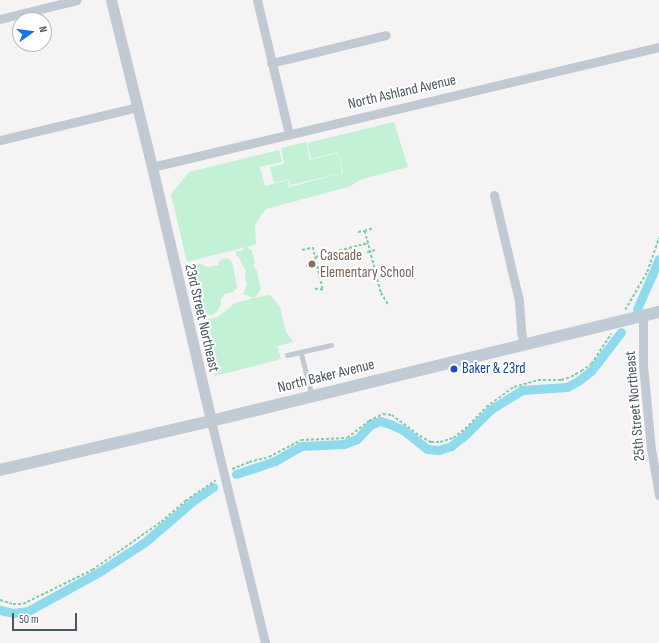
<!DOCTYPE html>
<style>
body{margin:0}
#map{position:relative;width:659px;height:643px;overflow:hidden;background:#f5f3f3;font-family:"Sofia Sans Condensed",sans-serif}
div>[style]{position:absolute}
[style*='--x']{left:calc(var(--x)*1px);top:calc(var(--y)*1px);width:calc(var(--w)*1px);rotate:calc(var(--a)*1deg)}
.green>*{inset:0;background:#c3f1d5}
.canal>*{height:9px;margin:-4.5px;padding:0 4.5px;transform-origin:4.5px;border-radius:4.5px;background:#90daee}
.path>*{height:1.5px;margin-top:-0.75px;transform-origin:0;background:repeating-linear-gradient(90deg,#7ad0a6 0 3px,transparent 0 5px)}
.service>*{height:4.5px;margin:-2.25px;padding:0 2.25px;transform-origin:2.25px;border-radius:2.25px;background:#c1cad2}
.minor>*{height:9px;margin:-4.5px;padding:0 4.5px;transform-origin:4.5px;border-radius:4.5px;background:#c1cad2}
.tertiary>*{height:11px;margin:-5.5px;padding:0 5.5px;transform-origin:5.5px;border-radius:5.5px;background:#c1cad2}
.secondary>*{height:12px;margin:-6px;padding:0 6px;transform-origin:6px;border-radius:6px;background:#c1cbd6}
.dots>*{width:11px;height:11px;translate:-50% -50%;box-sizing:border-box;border:2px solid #fff;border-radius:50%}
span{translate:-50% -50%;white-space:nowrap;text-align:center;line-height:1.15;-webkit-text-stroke:4px #fff;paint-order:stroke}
.street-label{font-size:15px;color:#4a5661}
.education-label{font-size:15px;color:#785e54}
.left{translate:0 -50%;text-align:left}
.transit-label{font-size:15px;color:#164399}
.north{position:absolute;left:12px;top:12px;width:40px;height:40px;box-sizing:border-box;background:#fff;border:1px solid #b7bbc0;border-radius:50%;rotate:76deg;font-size:11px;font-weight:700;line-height:16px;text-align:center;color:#4a5661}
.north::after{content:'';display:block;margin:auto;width:14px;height:18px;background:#1a73e8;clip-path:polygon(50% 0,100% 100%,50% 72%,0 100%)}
.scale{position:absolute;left:12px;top:613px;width:65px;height:18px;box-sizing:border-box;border:2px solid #4a5661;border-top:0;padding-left:5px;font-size:12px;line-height:14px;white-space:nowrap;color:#4a5661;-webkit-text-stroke:3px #fff;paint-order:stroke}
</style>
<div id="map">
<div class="green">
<i style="clip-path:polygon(394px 122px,408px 167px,362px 179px,348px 187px,266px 209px,257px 221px,255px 227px,256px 244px,247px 247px,252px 251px,255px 263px,253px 266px,257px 271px,261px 290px,254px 298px,270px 295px,280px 307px,286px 332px,293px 342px,277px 346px,281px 359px,215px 376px,213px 363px,201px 321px,218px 317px,235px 303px,254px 298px,243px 294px,247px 284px,245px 275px,246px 271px,238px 256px,236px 256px,236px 251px,241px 251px,246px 247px,187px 262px,171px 194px,189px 172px,279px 150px,282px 162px,260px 167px,265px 186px,288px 180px,289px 187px,343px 173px,338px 152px,311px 159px,307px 143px)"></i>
<i style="clip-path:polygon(306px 142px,310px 160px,338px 153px,342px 173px,290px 185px,288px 179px,274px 183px,270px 167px,284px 164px,281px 148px)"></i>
<i style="clip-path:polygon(225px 258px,230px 259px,233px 265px,237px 288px,233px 292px,225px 294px,221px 299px,221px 306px,217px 311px,213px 315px,208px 315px,199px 305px,194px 287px,195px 280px,191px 272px,193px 266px,197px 263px,208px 267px,218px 265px,220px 260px)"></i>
</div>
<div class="canal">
<i style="--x:637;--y:309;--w:55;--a:-66.3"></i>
<i style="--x:236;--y:474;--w:41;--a:-18.4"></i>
<i style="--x:275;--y:461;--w:30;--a:-30"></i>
<i style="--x:301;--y:446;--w:43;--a:-2.7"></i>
<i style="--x:344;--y:444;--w:14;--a:-21"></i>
<i style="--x:357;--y:439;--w:19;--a:-47"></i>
<i style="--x:370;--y:425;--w:11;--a:-22"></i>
<i style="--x:380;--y:421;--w:10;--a:17"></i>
<i style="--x:390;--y:424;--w:14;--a:25"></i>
<i style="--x:403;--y:430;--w:31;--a:38"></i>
<i style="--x:427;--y:449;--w:12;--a:5"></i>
<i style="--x:439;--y:450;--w:13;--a:-18"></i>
<i style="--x:451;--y:446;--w:18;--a:-38"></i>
<i style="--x:465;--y:435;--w:35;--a:-45"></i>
<i style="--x:490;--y:410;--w:38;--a:-32"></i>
<i style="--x:522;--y:390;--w:45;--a:-3.8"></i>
<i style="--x:567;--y:387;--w:13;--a:-29"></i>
<i style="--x:578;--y:381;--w:16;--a:-38"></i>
<i style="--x:591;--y:371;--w:49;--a:-52.4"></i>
<i style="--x:0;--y:610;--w:13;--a:13"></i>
<i style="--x:13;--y:613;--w:15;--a:-8"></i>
<i style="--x:28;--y:611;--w:81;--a:-28.8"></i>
<i style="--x:99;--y:572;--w:55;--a:-33.1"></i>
<i style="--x:145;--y:542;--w:65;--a:-40.6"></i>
<i style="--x:194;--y:500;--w:23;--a:-34"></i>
</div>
<div class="path">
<i style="--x:372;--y:229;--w:7;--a:164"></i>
<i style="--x:365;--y:231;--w:64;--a:75.5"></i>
<i style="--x:381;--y:293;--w:15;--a:58"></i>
<i style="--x:358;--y:232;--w:7;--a:-8"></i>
<i style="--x:313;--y:247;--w:44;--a:76.9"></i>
<i style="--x:323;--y:290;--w:10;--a:-174"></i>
<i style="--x:302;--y:250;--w:9;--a:-13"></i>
<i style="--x:367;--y:252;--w:8;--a:-14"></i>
<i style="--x:315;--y:257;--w:55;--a:-14.8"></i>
<i style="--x:306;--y:266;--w:10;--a:-17"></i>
<i style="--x:371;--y:269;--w:9;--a:-6"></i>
<i style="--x:625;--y:310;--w:44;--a:-59.9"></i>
<i style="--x:647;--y:272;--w:36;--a:-71"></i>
<i style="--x:232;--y:469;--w:18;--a:-22"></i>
<i style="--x:249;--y:462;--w:21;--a:-14"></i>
<i style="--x:269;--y:457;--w:36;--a:-28"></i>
<i style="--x:301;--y:440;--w:46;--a:-2.5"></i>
<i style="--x:347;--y:438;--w:28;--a:-38"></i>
<i style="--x:369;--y:421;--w:16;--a:-27"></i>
<i style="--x:383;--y:414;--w:9;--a:6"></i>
<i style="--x:392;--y:415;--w:35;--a:37"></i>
<i style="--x:420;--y:436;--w:13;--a:29"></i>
<i style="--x:431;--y:442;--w:9;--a:0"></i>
<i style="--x:440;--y:442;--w:14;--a:-17"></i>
<i style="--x:453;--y:438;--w:15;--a:-37"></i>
<i style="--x:465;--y:429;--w:30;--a:-46"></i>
<i style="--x:486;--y:407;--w:34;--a:-36"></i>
<i style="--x:514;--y:387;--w:25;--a:-16"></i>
<i style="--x:538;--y:380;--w:23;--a:0"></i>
<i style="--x:561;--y:380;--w:10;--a:-17"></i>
<i style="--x:571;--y:377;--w:12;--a:-31"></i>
<i style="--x:581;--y:371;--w:12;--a:-35"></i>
<i style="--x:591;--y:364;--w:36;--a:-56"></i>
<i style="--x:0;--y:600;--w:14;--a:17"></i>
<i style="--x:13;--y:604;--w:10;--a:0"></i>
<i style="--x:23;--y:604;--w:77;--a:-26.2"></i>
<i style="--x:92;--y:570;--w:84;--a:-34.8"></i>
<i style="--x:161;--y:522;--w:32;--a:-41"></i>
<i style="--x:185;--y:501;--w:37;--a:-34"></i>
</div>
<div class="service">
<i style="--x:301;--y:352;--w:44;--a:75.7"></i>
<i style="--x:287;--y:355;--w:45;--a:-12.8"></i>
</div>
<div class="minor">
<i style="--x:257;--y:0;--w:138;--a:76.6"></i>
<i style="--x:0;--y:19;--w:79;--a:-13.9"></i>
<i style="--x:271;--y:63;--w:118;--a:-13.7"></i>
<i style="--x:0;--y:140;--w:141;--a:-13.5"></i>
<i style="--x:152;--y:167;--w:521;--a:-13.32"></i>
<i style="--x:494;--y:195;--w:109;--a:76.7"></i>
<i style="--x:519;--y:301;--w:31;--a:86"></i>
<i style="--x:521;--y:332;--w:12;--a:76"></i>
<i style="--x:643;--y:315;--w:50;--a:90"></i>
<i style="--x:643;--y:365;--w:84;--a:84.6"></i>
<i style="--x:651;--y:449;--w:47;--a:80.1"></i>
<i style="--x:211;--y:421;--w:228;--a:76.3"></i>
</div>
<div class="tertiary">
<i style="--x:111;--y:0;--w:172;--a:76.2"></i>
<i style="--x:152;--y:167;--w:261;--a:76.9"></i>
</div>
<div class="secondary">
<i style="--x:0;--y:470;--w:217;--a:-13.1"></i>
<i style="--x:211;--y:421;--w:461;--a:-13.7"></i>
</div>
<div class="dots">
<i style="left:312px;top:264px;background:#8d6e63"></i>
<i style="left:454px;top:369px;background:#1a4fb4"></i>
</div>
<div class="street-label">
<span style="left:402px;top:92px;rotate:-13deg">North Ashland Avenue</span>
<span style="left:202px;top:318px;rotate:77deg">23rd Street Northeast</span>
<span style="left:326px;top:376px;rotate:-14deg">North Baker Avenue</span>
<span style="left:635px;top:406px;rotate:-95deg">25th Street Northeast</span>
</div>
<div class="education-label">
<span class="left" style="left:320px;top:264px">Cascade<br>Elementary School</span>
</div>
<div class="transit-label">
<span class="left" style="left:462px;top:369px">Baker &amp; 23rd</span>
</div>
<div class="north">N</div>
<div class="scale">50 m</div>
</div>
